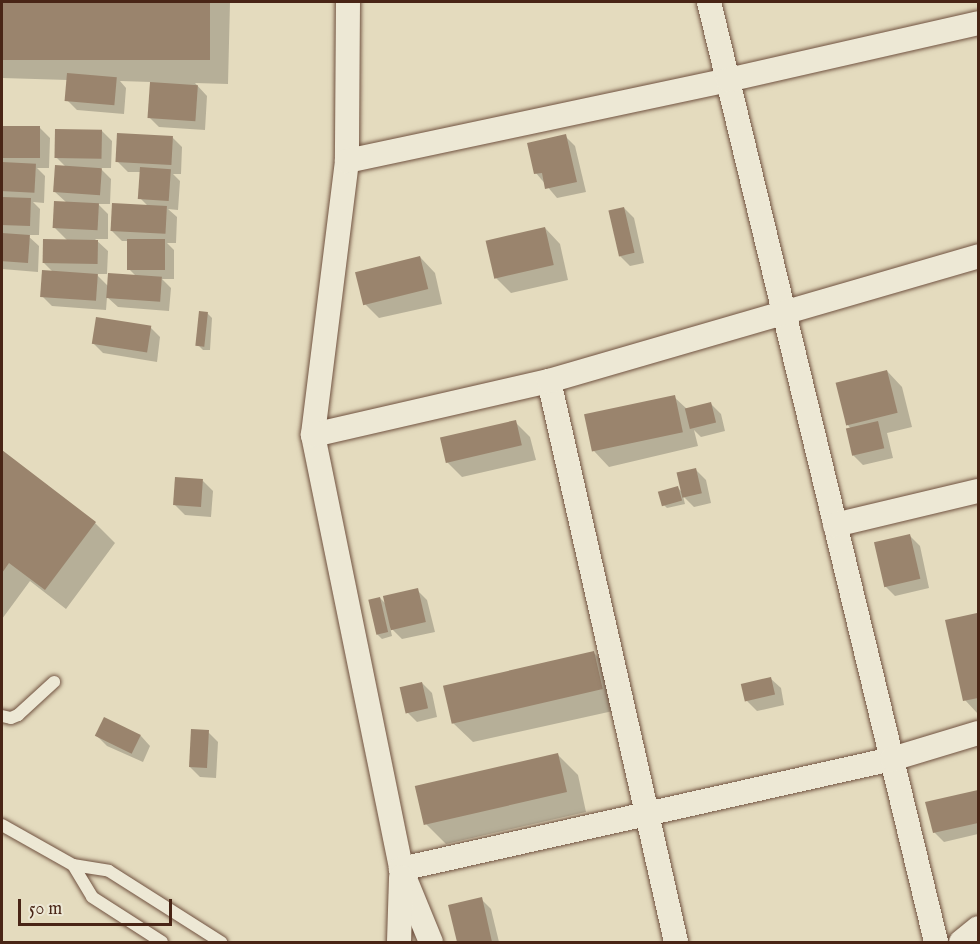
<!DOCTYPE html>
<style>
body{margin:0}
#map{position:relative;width:980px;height:944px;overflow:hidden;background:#e4dbbe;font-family:"IM FELL English",serif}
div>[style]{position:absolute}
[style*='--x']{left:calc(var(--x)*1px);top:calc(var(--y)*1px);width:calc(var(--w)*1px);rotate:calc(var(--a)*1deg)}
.shadow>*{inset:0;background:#0003}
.building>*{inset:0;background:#9a846d;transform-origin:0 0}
.roads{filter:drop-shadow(0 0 2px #705240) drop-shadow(0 0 2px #705240)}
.lane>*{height:12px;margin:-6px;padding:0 6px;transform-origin:6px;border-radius:6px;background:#ede8d5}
.street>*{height:24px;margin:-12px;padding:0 12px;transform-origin:12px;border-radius:12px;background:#ede8d5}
span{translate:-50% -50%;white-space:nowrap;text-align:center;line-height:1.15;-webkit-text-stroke:4.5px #ede8d5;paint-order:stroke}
.frame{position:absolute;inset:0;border:3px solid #492516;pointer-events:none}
.scale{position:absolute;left:18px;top:899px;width:154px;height:27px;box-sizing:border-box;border:3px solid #492516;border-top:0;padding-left:8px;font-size:18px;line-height:21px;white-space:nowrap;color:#492516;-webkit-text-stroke:4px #ede8d5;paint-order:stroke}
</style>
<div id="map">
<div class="shadow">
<i style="clip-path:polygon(2px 2px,230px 2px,228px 84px,195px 83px,207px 96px,205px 130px,159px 127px,149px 117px,151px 82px,120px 81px,126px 88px,124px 114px,77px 110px,67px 100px,68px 80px,2px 78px)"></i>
<i style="clip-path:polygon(2px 127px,40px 128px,50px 138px,49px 168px,37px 168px,45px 176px,44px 203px,33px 202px,40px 209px,39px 235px,27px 235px,39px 246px,38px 272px,2px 269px)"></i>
<i style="clip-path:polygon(102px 131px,112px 141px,111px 168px,100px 168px,111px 179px,110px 204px,98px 204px,108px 214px,108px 239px,95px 239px,108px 251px,107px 274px,96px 274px,108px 286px,136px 276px,129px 269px,129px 241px,122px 241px,112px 231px,149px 207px,140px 198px,141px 172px,128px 172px,118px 162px,172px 137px,182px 147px,181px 174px,173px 174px,180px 181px,178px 210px,168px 209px,177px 217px,176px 243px,167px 243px,174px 250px,174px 279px,162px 279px,171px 288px,169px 311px,118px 307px,107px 297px,106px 310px,52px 306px,42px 296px,53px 272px,44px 263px,68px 241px,55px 228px,67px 203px,55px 192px,66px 167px,56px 157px)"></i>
<i style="clip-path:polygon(565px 136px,575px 146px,586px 192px,557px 198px,536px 173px)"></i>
<i style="clip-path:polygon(624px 208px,634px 218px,644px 263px,630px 266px,620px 256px)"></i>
<i style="clip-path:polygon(545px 228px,560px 244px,568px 280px,511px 293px,496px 278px)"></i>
<i style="clip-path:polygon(420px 257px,435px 273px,442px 304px,379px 318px,364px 303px)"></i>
<i style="clip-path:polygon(207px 313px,212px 318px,210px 350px,203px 350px,198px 345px)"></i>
<i style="clip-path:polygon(150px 327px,160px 337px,157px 362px,103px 353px,93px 343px)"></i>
<i style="clip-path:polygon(887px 371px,902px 387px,912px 427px,887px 433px,893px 458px,863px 465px,853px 455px,851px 429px,847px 424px)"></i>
<i style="clip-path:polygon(674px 397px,687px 409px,711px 404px,721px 414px,725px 431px,701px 437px,694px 430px,698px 446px,609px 467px,594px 451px)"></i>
<i style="clip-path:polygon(515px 422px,530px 437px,536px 460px,462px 477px,447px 462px)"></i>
<i style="clip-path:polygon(2px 452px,95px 523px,115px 543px,66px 609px,30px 581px,2px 619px)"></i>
<i style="clip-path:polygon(696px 470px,706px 480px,711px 503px,694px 507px,683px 496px,685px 504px,667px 508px,662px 503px,678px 488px,683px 493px)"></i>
<i style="clip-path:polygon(203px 481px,213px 491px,211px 517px,185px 515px,175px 505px)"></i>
<i style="clip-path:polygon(910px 536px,920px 546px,929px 588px,895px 596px,885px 586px)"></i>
<i style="clip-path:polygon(417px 590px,427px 600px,435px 632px,402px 639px,390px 627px,392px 636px,382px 639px,377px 634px,380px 598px,387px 605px)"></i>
<i style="clip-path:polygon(976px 614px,978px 616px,978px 714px,965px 700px)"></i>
<i style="clip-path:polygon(594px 653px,614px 673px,622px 709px,473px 742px,453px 723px)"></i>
<i style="clip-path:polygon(771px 679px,781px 688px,784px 705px,757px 711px,747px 701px)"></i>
<i style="clip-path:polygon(422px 683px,432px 693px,437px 717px,417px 722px,407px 712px)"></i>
<i style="clip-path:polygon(208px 732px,218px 742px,216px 778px,200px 777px,190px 767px)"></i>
<i style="clip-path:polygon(97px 736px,141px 736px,150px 746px,143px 762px,107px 746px)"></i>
<i style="clip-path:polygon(558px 755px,578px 775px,586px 812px,446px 844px,426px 824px)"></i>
<i style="clip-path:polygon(978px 791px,978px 834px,944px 842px,934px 832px,927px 803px)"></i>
<i style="clip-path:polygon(481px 899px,491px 909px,499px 942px,459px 942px,450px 906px)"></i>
</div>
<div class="building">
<i style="left:2px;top:2px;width:208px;height:58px"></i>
<i style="left:67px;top:73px;width:50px;height:28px;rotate:5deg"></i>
<i style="left:150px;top:82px;width:48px;height:36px;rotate:4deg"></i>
<i style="left:2px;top:126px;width:38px;height:32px"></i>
<i style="left:55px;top:129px;width:47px;height:29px;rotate:1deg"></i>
<i style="left:117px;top:133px;width:56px;height:29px;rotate:3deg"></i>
<i style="clip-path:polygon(566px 134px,577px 182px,545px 189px,542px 173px,534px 174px,527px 143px)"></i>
<i style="left:2px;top:162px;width:34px;height:29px;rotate:3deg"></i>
<i style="left:55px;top:165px;width:47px;height:27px;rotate:4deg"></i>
<i style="left:140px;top:167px;width:31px;height:32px;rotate:4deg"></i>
<i style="left:2px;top:197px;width:29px;height:28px;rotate:2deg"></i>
<i style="left:54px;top:201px;width:45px;height:27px;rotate:3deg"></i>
<i style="left:112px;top:203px;width:55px;height:28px;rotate:3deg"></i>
<i style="left:624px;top:207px;width:47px;height:16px;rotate:77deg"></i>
<i style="left:545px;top:227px;width:39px;height:61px;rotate:77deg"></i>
<i style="left:2px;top:233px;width:28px;height:28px;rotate:4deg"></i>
<i style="left:43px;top:239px;width:55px;height:24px;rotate:1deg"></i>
<i style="left:127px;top:239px;width:38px;height:31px"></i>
<i style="left:420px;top:256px;width:34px;height:67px;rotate:76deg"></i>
<i style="left:42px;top:270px;width:56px;height:27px;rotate:4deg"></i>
<i style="left:108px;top:273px;width:54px;height:25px;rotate:4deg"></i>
<i style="left:199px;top:311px;width:9px;height:35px;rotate:6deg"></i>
<i style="left:96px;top:317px;width:56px;height:27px;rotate:9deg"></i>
<i style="left:887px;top:370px;width:44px;height:53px;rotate:76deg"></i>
<i style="left:675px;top:395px;width:38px;height:93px;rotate:78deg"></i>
<i style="left:711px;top:402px;width:21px;height:27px;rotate:76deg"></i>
<i style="left:516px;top:420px;width:26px;height:78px;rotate:77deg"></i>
<i style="left:878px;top:421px;width:28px;height:33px;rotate:77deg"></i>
<i style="clip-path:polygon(2px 450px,96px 522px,45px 590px,9px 563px,2px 573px)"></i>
<i style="left:696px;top:468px;width:26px;height:20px;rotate:77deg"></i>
<i style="left:175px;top:477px;width:28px;height:28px;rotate:4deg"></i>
<i style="left:678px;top:486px;width:15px;height:21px;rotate:74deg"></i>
<i style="left:910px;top:534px;width:46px;height:37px;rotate:77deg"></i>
<i style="left:418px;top:588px;width:35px;height:36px;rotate:77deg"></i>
<i style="left:380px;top:597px;width:36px;height:12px;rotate:77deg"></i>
<i style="clip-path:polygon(977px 613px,978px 698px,963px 701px,945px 620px)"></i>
<i style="left:594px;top:651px;width:39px;height:155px;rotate:77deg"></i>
<i style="left:771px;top:677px;width:18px;height:31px;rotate:77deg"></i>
<i style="left:422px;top:682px;width:27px;height:23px;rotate:77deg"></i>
<i style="left:104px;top:717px;width:41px;height:21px;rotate:26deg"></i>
<i style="left:191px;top:729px;width:18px;height:38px;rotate:3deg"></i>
<i style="left:558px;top:753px;width:40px;height:147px;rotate:77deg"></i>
<i style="clip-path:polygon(978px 790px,978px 823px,933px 833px,925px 802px)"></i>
<i style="clip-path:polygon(482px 897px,492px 942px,457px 942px,448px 905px)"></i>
</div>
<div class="roads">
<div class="lane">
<i style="--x:2;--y:716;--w:9;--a:13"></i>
<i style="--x:11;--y:718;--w:8;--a:-23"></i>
<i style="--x:18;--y:715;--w:49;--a:-42.5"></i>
<i style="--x:2;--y:825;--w:81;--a:29.4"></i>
<i style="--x:73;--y:865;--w:36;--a:9"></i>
<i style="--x:109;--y:871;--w:133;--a:32.4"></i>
<i style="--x:73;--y:865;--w:37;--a:59"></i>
<i style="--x:92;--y:897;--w:83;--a:32.7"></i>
</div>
<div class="street">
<i style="--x:348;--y:2;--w:159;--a:90.4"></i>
<i style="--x:347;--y:161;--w:276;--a:97.1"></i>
<i style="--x:313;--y:435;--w:443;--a:78.5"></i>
<i style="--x:401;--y:869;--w:79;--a:67.7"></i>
<i style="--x:709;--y:2;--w:967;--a:76.42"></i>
<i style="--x:347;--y:161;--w:390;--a:-12"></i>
<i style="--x:728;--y:80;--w:256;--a:-12.8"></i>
<i style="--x:549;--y:381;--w:575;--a:77.24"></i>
<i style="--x:313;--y:435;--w:242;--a:-12.9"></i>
<i style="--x:549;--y:381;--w:447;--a:-16.2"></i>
<i style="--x:835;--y:525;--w:147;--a:-13.4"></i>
<i style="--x:401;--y:869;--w:503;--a:-12.63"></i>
<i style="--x:892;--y:759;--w:90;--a:-16.8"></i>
<i style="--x:399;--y:942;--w:65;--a:-88.2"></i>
<i style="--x:961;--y:942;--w:22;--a:-39"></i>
</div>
</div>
<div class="frame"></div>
<div class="scale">50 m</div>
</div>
